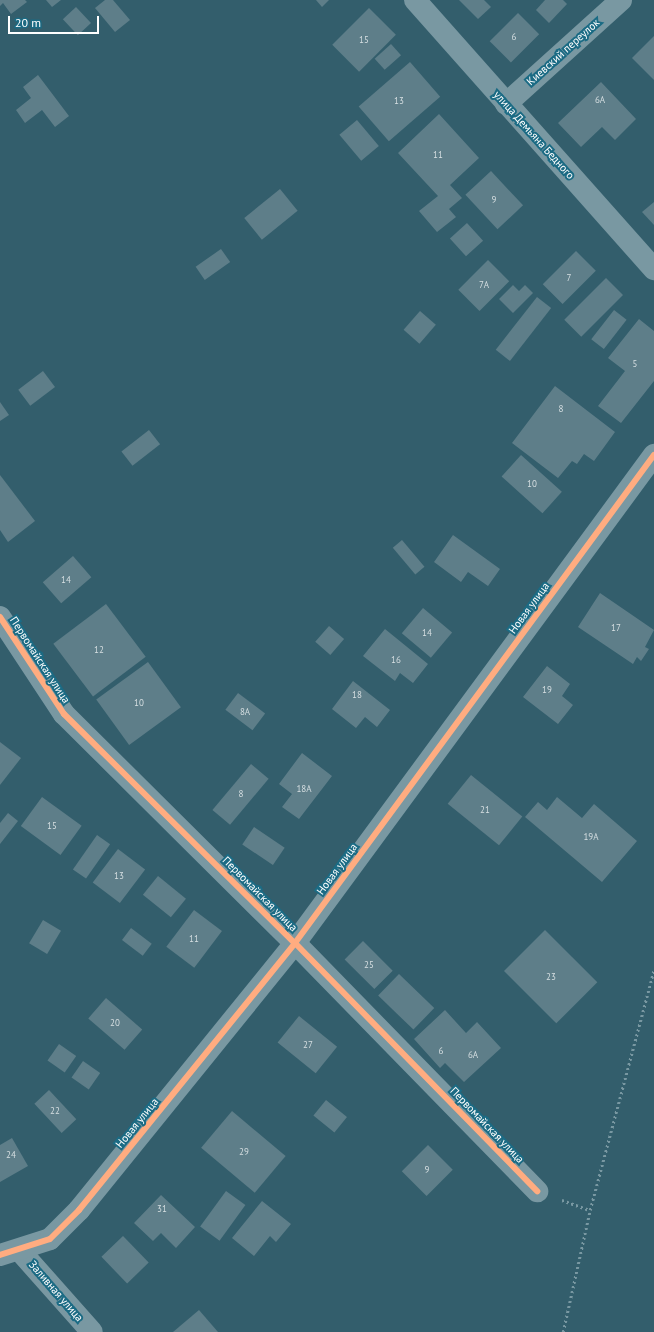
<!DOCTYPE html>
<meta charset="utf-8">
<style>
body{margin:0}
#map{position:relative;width:654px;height:1332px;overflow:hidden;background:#335e6c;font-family:"PT Sans",sans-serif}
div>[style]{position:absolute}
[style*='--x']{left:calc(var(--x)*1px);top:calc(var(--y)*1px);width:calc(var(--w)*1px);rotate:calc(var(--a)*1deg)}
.building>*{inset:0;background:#5e7e89;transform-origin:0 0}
.path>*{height:2.5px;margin-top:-1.25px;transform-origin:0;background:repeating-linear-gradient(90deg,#7998a2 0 2px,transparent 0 5px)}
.street>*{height:22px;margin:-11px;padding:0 11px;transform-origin:11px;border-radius:11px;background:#7998a2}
.cycleway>*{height:6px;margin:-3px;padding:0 3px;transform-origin:3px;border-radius:3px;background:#ffac80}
span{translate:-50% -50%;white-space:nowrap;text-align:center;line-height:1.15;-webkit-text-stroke:4px #1b6b84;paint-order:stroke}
.number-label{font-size:9px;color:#d7dfe2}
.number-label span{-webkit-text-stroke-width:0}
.street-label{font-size:11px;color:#fff}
.scale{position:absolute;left:8px;top:16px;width:91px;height:18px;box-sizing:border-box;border:2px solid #fff;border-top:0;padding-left:5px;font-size:12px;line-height:14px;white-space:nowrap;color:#fff;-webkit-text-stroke:3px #1b6b84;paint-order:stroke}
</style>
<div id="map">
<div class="building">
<i style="clip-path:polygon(0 0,25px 0,27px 2px,11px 14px,3px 3px,0 6px)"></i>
<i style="clip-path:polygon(46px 0,61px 0,52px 7px)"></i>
<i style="clip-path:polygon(105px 0,113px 0,130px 20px,115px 32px,95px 8px)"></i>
<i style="clip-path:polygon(316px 0,329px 0,322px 7px)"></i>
<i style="clip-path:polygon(459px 0,484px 0,491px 7px,478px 19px)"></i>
<i style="clip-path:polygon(545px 0,563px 0,567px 4px,549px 23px,536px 10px)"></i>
<i style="left:76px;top:7px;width:22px;height:18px;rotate:47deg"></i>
<i style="left:369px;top:8px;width:38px;height:52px;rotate:45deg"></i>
<i style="left:518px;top:13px;width:30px;height:40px;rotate:45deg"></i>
<i style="clip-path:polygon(654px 36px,654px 80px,632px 58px)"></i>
<i style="left:391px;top:44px;width:15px;height:22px;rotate:48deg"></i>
<i style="left:410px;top:62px;width:46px;height:68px;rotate:49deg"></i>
<i style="clip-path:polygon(38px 75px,69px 116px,55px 127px,42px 110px,25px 123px,16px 110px,31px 98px,23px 87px)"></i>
<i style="clip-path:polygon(601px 82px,636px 119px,615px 140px,602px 127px,581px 147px,558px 123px)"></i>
<i style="clip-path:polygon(439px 114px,479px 158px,450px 185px,462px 198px,449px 209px,456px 217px,437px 232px,419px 211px,438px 196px,398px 153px)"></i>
<i style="left:357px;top:120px;width:34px;height:23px;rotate:50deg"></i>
<i style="left:491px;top:171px;width:47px;height:35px;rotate:47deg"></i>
<i style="left:280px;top:189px;width:28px;height:46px;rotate:51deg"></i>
<i style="clip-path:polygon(654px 202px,654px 225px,642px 212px)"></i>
<i style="left:467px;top:223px;width:24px;height:23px;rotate:48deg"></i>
<i style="left:221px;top:249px;width:16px;height:31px;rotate:55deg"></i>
<i style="left:576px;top:251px;width:28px;height:47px;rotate:45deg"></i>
<i style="left:488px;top:260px;width:30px;height:42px;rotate:45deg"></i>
<i style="left:606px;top:278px;width:24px;height:59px;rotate:45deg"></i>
<i style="clip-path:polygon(513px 285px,519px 291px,525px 285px,533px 293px,513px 313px,499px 299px)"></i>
<i style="left:537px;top:297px;width:18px;height:67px;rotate:38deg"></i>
<i style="left:614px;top:310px;width:16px;height:37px;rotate:38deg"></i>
<i style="left:420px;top:311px;width:21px;height:25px;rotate:41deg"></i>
<i style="clip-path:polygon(639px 319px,654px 331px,654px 381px,621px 423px,598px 406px,625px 371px,608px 358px)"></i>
<i style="left:43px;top:371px;width:20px;height:31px;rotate:53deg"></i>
<i style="clip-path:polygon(555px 386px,615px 432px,594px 461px,584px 454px,577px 464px,572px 461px,558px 478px,512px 443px)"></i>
<i style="clip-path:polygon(0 402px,9px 415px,0 421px)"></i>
<i style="left:149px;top:430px;width:18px;height:35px;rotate:52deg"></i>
<i style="left:521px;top:455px;width:55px;height:29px;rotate:42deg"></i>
<i style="clip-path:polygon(0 475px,35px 521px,8px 542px,0 530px)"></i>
<i style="clip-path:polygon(453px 535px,500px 569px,488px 586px,468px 572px,461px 582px,434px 562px)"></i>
<i style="left:402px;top:540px;width:35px;height:12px;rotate:50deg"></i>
<i style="left:73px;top:556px;width:28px;height:40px;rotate:49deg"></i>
<i style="clip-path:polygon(600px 593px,654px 630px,645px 647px,649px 649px,641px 661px,637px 657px,633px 664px,578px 627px)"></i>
<i style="left:106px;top:604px;width:66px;height:66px;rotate:53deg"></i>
<i style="left:423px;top:608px;width:38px;height:33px;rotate:40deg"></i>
<i style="left:329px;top:626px;width:20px;height:21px;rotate:41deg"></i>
<i style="clip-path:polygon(385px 629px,428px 664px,413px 683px,400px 673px,395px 681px,363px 656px)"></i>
<i style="left:148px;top:662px;width:56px;height:64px;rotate:54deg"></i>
<i style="clip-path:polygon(547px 666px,570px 684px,562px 696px,573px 705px,558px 724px,523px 697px)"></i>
<i style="clip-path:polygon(353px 681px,390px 710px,377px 727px,365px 717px,356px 728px,332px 709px)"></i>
<i style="left:238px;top:693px;width:34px;height:21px;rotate:37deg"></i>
<i style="clip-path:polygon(0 742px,21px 758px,0 785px)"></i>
<i style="clip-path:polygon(302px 753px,332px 776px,299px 819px,282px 807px,292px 794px,279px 784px)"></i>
<i style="left:251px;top:764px;width:23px;height:60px;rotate:40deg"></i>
<i style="left:471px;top:775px;width:66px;height:37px;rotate:39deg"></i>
<i style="left:42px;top:797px;width:49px;height:36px;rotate:36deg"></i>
<i style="clip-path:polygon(557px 797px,582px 818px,594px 804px,637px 841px,602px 882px,525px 817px,538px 802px,547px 810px)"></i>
<i style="clip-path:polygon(8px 813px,18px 821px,0 844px,0 823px)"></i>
<i style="left:254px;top:827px;width:37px;height:21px;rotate:34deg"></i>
<i style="left:97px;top:835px;width:16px;height:42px;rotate:35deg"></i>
<i style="left:118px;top:849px;width:34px;height:42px;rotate:37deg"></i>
<i style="left:158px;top:876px;width:36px;height:24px;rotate:39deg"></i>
<i style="left:194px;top:910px;width:35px;height:46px;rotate:37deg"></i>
<i style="left:43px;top:920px;width:21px;height:27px;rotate:31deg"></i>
<i style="left:131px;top:928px;width:26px;height:15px;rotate:37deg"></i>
<i style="left:545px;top:930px;width:74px;height:58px;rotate:45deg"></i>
<i style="left:363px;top:941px;width:42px;height:26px;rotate:45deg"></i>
<i style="left:399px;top:974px;width:49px;height:30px;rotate:44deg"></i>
<i style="left:106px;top:998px;width:48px;height:27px;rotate:41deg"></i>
<i style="clip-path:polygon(445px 1010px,466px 1033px,477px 1022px,501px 1048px,464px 1082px,445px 1063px,440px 1068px,414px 1039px)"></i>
<i style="left:299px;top:1016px;width:49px;height:34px;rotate:39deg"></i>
<i style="left:59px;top:1044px;width:21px;height:20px;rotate:35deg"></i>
<i style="left:83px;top:1061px;width:21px;height:20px;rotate:35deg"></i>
<i style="left:49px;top:1090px;width:40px;height:20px;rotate:47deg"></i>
<i style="left:326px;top:1100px;width:27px;height:20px;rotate:39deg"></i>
<i style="left:232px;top:1111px;width:70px;height:48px;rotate:40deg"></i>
<i style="clip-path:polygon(12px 1138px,28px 1166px,0 1182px,0 1145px)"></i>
<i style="left:428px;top:1145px;width:35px;height:37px;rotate:45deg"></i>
<i style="left:226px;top:1191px;width:24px;height:44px;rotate:36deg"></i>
<i style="clip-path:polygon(161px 1195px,195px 1227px,176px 1248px,161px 1233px,153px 1241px,134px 1223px)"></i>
<i style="clip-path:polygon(262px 1201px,291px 1224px,276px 1242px,270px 1236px,254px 1256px,232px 1238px)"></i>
<i style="left:123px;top:1236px;width:37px;height:30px;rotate:46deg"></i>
<i style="clip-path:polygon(199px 1310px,218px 1332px,173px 1332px)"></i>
</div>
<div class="path">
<i style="--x:562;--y:1200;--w:30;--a:20"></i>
<i style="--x:563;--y:1332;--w:125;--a:-77.5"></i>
<i style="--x:590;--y:1210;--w:249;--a:-75.1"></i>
</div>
<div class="street">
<i style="--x:415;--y:0;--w:360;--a:48.4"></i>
<i style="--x:506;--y:104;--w:155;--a:-42.1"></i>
<i style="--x:0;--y:617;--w:116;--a:56.6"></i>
<i style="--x:64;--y:714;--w:325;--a:44.8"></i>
<i style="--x:295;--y:943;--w:347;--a:45.7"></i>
<i style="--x:20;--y:1251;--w:108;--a:48.4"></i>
<i style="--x:0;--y:1255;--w:52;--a:-17.7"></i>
<i style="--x:50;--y:1239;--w:41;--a:-45"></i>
<i style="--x:79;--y:1210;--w:343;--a:-51"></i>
<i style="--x:295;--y:943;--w:606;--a:-53.66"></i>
</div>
<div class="cycleway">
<i style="--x:0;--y:617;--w:116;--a:56.6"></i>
<i style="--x:64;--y:714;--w:325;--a:44.8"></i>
<i style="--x:295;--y:943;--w:347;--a:45.7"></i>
<i style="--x:0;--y:1255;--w:52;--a:-17.7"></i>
<i style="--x:50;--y:1239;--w:41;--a:-45"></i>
<i style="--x:79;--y:1210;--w:343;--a:-51"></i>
<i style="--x:295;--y:943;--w:606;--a:-53.66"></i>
</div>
<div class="number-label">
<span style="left:514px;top:37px">6</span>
<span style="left:364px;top:40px">15</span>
<span style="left:600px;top:100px">6А</span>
<span style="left:399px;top:101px">13</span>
<span style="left:438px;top:155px">11</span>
<span style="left:494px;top:200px">9</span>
<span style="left:569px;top:278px">7</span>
<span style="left:484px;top:285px">7А</span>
<span style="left:635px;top:364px">5</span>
<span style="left:561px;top:409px">8</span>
<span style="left:532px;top:484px">10</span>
<span style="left:66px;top:580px">14</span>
<span style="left:616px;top:628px">17</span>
<span style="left:427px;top:633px">14</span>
<span style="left:99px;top:650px">12</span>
<span style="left:396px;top:660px">16</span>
<span style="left:547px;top:690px">19</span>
<span style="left:357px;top:695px">18</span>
<span style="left:139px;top:703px">10</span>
<span style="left:245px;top:712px">8А</span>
<span style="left:304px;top:789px">18А</span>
<span style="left:241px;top:794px">8</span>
<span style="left:485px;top:810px">21</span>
<span style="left:52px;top:826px">15</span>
<span style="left:591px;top:837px">19А</span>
<span style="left:119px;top:876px">13</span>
<span style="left:194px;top:939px">11</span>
<span style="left:369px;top:965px">25</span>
<span style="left:551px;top:977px">23</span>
<span style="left:115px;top:1023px">20</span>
<span style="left:308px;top:1045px">27</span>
<span style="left:441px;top:1051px">6</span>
<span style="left:473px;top:1055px">6А</span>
<span style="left:55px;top:1111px">22</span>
<span style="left:244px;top:1152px">29</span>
<span style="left:11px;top:1155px">24</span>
<span style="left:427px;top:1170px">9</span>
<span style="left:162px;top:1209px">31</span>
</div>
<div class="street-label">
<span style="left:563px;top:52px;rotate:-42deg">Киевский переулок</span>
<span style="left:534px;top:135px;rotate:48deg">улица Демьяна Бедного</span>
<span style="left:529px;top:608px;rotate:-54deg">Новая улица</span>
<span style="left:40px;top:660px;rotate:57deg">Первомайская улица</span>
<span style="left:337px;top:869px;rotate:-54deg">Новая улица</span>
<span style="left:260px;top:894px;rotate:45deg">Первомайская улица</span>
<span style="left:137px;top:1123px;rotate:-51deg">Новая улица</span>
<span style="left:487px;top:1125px;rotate:46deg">Первомайская улица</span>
<span style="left:56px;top:1291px;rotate:49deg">Заливная улица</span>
</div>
<div class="scale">20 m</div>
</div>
